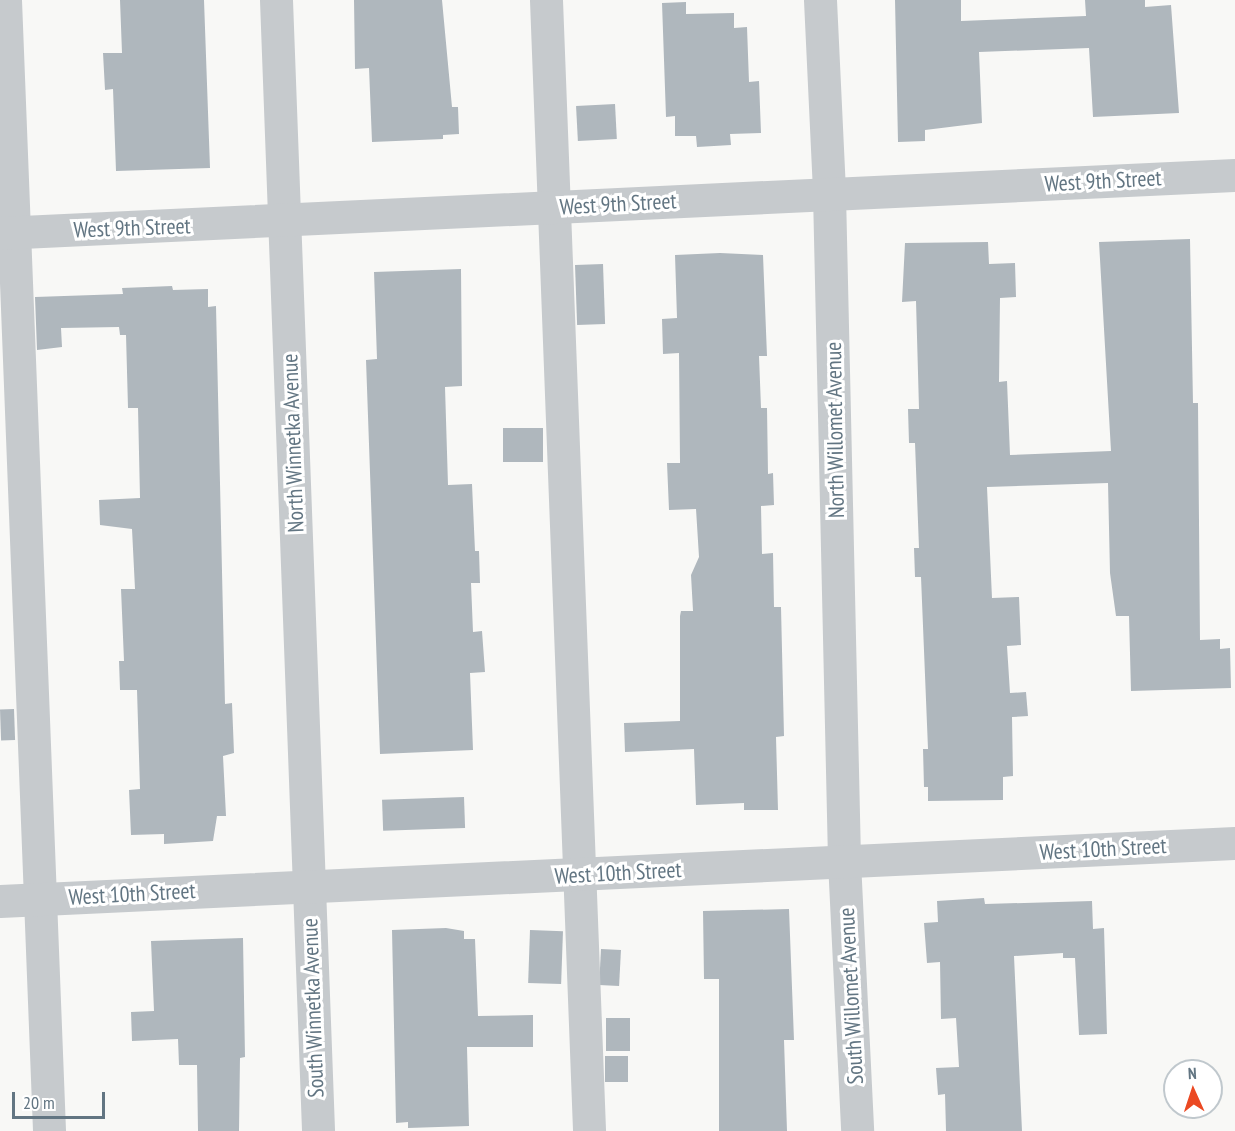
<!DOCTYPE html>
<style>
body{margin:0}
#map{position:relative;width:1235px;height:1131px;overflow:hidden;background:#f8f8f6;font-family:"PT Sans Narrow",sans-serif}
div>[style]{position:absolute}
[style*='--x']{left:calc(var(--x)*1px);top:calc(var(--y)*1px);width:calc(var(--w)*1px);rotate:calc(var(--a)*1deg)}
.building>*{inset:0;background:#afb7bd;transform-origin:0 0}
.minor>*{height:33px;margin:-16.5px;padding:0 16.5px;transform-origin:16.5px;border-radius:16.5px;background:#c6cacd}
span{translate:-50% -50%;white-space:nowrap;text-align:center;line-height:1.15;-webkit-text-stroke:6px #fff;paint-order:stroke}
.street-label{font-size:22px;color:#627582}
.north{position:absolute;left:1163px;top:1059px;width:60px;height:60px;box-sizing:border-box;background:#fff;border:2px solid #c0c8cd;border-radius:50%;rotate:357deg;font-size:16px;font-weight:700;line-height:24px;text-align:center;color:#627582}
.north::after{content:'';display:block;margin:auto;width:21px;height:27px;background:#eb4923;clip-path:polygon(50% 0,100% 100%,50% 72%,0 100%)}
.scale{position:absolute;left:12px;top:1092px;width:93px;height:27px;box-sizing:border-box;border:3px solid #627582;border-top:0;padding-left:8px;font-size:18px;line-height:21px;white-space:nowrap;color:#627582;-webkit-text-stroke:4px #fff;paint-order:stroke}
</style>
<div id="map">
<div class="building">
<i style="clip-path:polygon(120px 0,204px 0,210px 168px,116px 171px,113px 89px,105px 90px,103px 53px,122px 53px)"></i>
<i style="clip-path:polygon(354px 0,442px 0,452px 107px,458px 107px,459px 134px,443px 135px,443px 139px,372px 142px,369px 68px,355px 69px)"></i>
<i style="clip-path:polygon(895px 0,961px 0,961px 21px,1086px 16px,1085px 0,1145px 0,1145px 7px,1171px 5px,1179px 113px,1093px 117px,1089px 48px,979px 52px,982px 123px,925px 130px,925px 141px,898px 142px)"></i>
<i style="clip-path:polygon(686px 2px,686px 14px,734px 13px,734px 28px,747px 27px,749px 82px,759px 81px,761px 133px,730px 134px,731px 145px,697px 147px,696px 136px,675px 136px,675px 116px,666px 117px,662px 3px)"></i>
<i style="left:615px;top:104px;width:35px;height:39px;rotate:87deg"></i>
<i style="clip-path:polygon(1190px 239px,1193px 403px,1198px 403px,1200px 640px,1220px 639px,1220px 649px,1230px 648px,1231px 688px,1131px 691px,1129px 616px,1116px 616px,1110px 573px,1108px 483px,987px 487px,992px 598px,1019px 597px,1021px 645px,1007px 646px,1010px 693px,1026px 692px,1028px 716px,1012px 717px,1013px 776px,1003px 777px,1003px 800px,928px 801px,928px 787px,924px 787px,923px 749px,928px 749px,921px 577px,915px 577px,914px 548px,919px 548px,915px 443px,909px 443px,908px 409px,919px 409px,916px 301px,902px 302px,905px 243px,988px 242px,989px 264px,1015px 263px,1016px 297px,1000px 298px,999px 382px,1007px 381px,1010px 455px,1111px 451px,1099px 242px)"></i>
<i style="clip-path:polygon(720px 253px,763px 255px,767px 356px,759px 356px,761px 408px,767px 408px,768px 474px,773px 473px,774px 505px,761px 506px,762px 554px,773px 553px,774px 607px,781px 607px,784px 736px,776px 737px,778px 810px,744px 810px,744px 803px,696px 805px,694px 749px,625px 752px,624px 723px,680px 721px,680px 616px,681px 611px,693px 611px,691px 575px,699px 557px,696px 509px,669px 510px,667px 463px,680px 463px,679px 353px,663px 354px,662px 319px,677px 318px,675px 255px)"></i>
<i style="left:603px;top:264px;width:60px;height:28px;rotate:88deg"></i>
<i style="clip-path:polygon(461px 269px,462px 386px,445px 387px,448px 485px,472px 484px,475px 551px,479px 551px,480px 583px,471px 583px,473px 632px,482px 631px,485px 672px,470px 673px,473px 750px,380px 754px,366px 360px,377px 359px,374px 272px)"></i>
<i style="clip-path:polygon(172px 286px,173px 290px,208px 289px,208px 307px,216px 306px,225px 704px,232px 703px,234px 753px,223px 756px,226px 816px,217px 816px,213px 841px,164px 844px,164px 834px,131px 835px,129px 790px,140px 789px,137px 690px,120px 690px,119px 661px,124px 661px,121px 589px,135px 589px,132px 529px,100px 525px,99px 500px,140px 498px,138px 408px,128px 408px,126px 335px,120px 335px,119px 327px,61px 328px,62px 347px,37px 350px,35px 297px,123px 294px,122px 288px)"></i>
<i style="left:543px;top:428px;width:34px;height:40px;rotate:90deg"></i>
<i style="left:14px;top:709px;width:31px;height:14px;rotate:88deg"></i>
<i style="left:464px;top:797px;width:31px;height:82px;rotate:88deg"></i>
<i style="clip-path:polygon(984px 898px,985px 904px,1092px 901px,1093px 929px,1104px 928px,1107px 1034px,1079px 1035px,1075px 958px,1063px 958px,1063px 953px,1014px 956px,1022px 1131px,946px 1131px,945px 1094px,938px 1095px,936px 1068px,959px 1067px,956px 1018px,941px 1019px,940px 962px,927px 963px,924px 923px,938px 922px,937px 901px)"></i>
<i style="clip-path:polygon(789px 909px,794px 1040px,784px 1040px,787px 1131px,719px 1131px,719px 979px,704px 979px,703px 911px)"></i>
<i style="clip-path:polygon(446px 928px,464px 931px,464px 939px,475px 939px,478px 1016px,533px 1015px,533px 1047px,467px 1047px,469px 1126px,408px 1128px,408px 1122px,396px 1123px,392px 930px)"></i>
<i style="left:530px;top:930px;width:33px;height:53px;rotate:2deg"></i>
<i style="clip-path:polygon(243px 938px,245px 1057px,240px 1058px,239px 1131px,198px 1131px,197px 1065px,179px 1065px,178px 1039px,132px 1041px,131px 1012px,154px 1011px,151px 941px)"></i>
<i style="left:601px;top:949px;width:20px;height:36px;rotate:3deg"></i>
<i style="left:606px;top:1018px;width:24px;height:33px"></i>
<i style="left:628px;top:1056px;width:26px;height:23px;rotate:90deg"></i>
</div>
<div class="minor">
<i style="--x:5;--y:0;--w:1132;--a:87.77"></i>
<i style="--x:276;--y:0;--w:1132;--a:87.87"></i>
<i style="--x:546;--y:0;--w:1132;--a:87.82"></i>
<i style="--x:820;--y:0;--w:193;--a:87.3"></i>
<i style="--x:829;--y:193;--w:668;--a:88.71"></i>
<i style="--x:844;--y:861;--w:270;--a:87.2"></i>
<i style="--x:0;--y:233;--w:1236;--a:-2.69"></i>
<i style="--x:0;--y:901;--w:1236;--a:-2.69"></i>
</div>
<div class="street-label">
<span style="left:1103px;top:181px;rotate:-3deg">West 9th Street</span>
<span style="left:618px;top:204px;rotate:-3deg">West 9th Street</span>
<span style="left:132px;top:228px;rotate:-2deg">West 9th Street</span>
<span style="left:835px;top:430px;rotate:-91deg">North Willomet Avenue</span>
<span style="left:293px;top:443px;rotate:-92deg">North Winnetka Avenue</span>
<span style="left:1103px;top:849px;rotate:-3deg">West 10th Street</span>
<span style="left:618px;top:873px;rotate:-3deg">West 10th Street</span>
<span style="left:132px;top:894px;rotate:-3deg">West 10th Street</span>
<span style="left:851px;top:996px;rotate:-93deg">South Willomet Avenue</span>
<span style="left:313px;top:1008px;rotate:-92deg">South Winnetka Avenue</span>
</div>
<div class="north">N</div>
<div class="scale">20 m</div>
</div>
